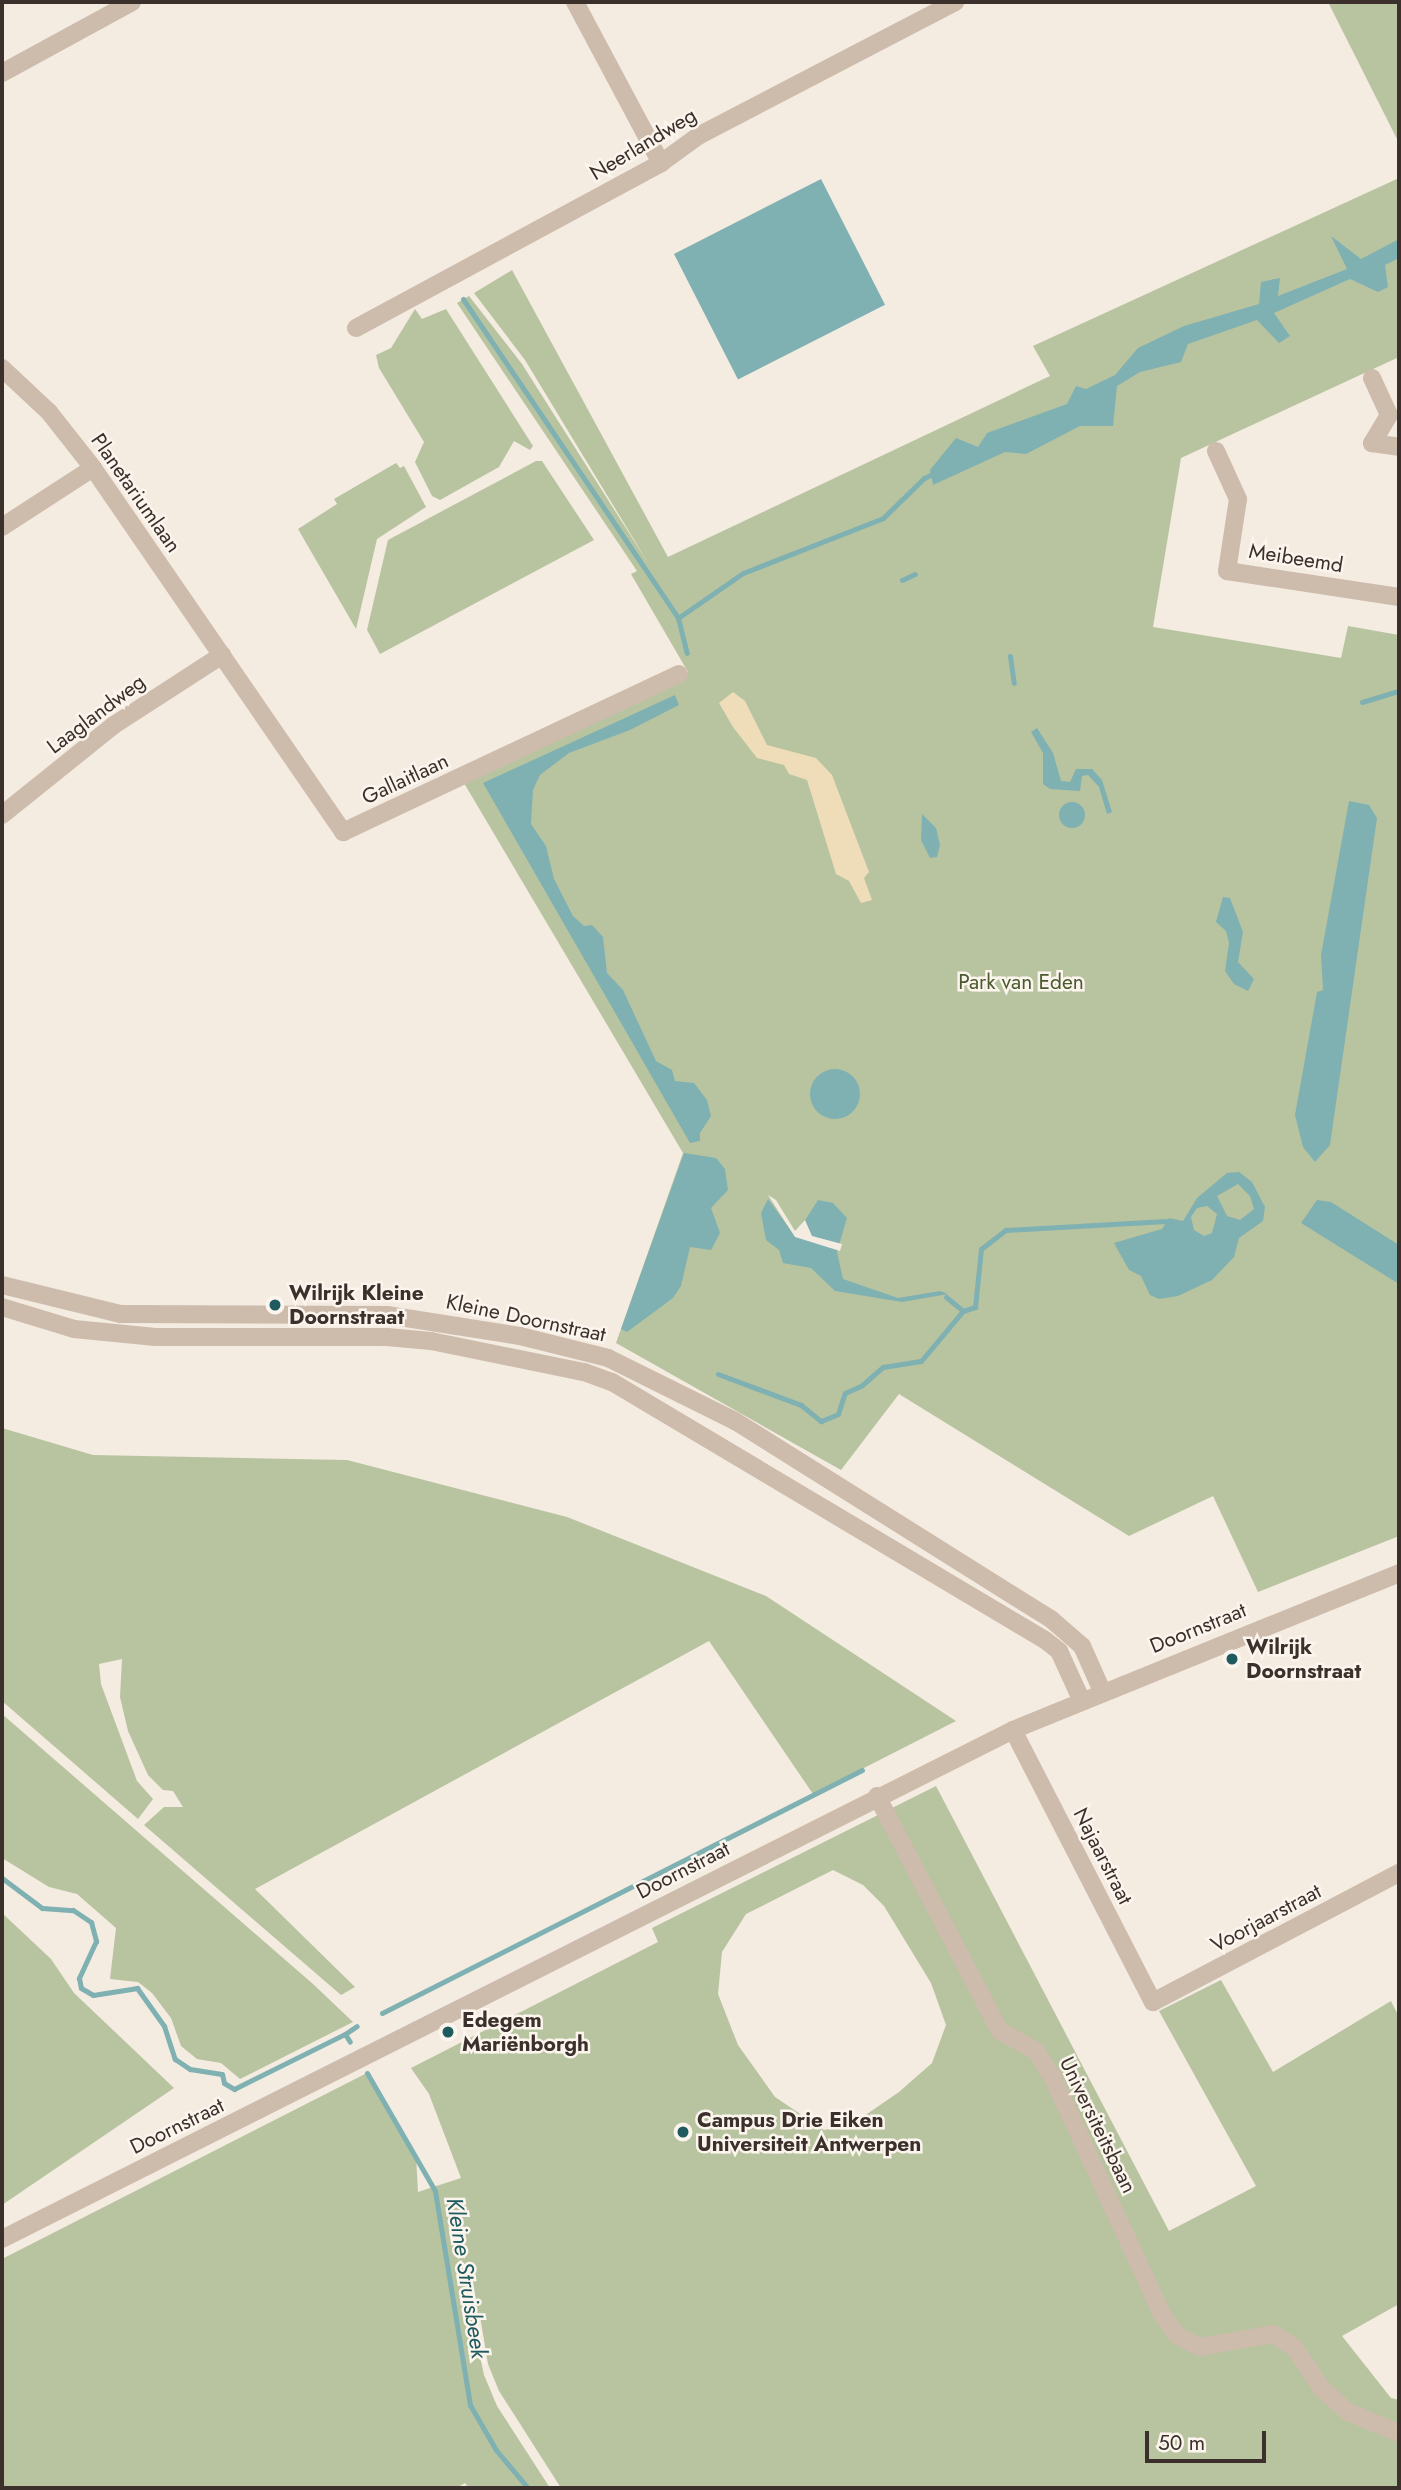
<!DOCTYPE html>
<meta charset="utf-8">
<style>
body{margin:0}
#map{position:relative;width:1401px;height:2490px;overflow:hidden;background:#f4ebe1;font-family:Jost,sans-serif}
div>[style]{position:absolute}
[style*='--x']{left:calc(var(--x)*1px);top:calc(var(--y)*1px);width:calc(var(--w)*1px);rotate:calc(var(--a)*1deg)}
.green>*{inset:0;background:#b8c4a0}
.sand>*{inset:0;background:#efdcb8}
.water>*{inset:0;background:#7fb0b2;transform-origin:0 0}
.round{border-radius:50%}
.pier>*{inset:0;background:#f4ebe1}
.stream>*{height:5px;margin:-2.5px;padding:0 2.5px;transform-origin:2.5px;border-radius:2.5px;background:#7fb0b2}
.minor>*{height:18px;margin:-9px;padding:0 9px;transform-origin:9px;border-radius:9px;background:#cdbbac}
.dots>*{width:19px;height:19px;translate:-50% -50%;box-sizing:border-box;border:4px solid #fbf5ee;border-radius:50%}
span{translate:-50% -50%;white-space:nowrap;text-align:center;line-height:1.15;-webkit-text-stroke:5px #fbf5ee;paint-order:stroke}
.street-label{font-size:21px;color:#3b302b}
.park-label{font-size:21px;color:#4a5a2e}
.poi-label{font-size:21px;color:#3b302b;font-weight:700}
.left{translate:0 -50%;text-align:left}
.water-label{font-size:23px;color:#1f5a5e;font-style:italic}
.frame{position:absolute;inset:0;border:4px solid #3b302b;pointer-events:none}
.scale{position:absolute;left:1145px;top:2431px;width:121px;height:32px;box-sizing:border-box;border:4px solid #3b302b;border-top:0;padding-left:9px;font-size:21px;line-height:24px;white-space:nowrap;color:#3b302b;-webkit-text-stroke:5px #fbf5ee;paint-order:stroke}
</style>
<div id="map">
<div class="green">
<i style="clip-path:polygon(1328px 2px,1399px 2px,1399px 143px)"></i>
<i style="clip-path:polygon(1399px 178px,1399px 357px,1181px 458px,1153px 627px,1341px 658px,1348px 626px,1399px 635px,1399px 1536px,1258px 1592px,1213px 1496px,1129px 1536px,899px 1394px,841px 1470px,616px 1343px,683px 1153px,461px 778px,688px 672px,631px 574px,637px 571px,457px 303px,469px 296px,522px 364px,650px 566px,525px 360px,474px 293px,512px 270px,668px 557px,1050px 376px,1033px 346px)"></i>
<i style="clip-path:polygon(415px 309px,422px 319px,446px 309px,533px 446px,530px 450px,514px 441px,499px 467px,440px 500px,432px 496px,415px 462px,424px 442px,379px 368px,376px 355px,391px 348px)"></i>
<i style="clip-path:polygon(536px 461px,542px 461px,594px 540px,380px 654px,367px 630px,388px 540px)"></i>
<i style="clip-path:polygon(396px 463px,400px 468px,404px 466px,426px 507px,377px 539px,356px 629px,298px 529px,337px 504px,334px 499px)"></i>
<i style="clip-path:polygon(2px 1428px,93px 1455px,347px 1460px,567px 1517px,766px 1596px,956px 1721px,813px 1794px,709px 1641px,255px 1889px,355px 1987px,341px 1995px,144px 1825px,164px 1807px,183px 1807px,173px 1791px,163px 1790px,148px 1775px,128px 1731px,120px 1697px,122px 1659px,99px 1664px,101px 1684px,137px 1781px,153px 1799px,138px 1819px,2px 1701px)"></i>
<i style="clip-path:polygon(2px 1714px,313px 1984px,353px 2022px,240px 2079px,221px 2063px,197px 2059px,181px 2046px,171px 2018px,152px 1993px,138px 1982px,110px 1979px,116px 1928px,77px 1894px,49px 1887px,2px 1858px)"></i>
<i style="clip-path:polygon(evenodd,936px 1786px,1169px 2231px,1256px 2186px,1159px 2011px,1221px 1980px,1273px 2072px,1391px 2001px,1399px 2017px,1399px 2304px,1342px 2336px,1391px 2398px,1399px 2400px,1399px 2488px,561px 2488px,499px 2391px,488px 2364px,480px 2316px,470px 2309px,484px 2375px,497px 2406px,550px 2488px,469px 2488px,465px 2483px,456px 2488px,2px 2488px,2px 2259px,367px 2073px,416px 2155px,418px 2192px,461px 2178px,429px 2094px,411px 2068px,658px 1942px,652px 1928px,936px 1786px,833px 1870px,863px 1885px,884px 1906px,931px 1983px,946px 2025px,932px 2063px,899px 2092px,854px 2123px,824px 2130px,775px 2097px,738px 2045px,718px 1994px,722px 1952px,746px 1914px,833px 1870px)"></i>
<i style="clip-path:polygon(2px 1913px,51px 1959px,74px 1993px,174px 2088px,2px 2205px)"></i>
</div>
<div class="sand">
<i style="clip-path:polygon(733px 692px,745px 701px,767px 745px,816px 758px,832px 775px,869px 872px,864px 878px,872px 900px,861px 903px,849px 881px,836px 874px,807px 780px,789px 774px,784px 765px,757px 758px,733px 727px,719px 703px)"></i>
</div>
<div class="water">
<i style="left:821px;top:179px;width:141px;height:165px;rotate:63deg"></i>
<i style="clip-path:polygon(1331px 236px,1361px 259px,1399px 239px,1399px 258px,1385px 265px,1388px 287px,1378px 292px,1350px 279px,1274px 313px,1290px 336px,1279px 343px,1257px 320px,1188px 344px,1181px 362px,1140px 372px,1117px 386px,1113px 426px,1080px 426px,1026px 454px,1005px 452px,933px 485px,930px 470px,956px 438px,978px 447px,987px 433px,1067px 404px,1076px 386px,1086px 389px,1115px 375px,1138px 348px,1184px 326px,1259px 304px,1261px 282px,1280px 278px,1278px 296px,1347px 269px)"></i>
<i style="clip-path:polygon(675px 695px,679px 705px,630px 730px,569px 753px,540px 775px,533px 790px,531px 824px,546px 846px,554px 879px,573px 916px,584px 926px,592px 925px,603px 937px,607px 973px,623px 990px,656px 1061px,672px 1070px,675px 1081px,694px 1083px,707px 1100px,711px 1116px,700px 1133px,700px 1141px,690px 1143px,483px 783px)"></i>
<i style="clip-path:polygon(1037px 728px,1053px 753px,1061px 781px,1070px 782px,1076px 769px,1092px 769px,1102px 780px,1112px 812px,1107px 814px,1099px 787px,1088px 775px,1082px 776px,1080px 791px,1050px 789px,1043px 784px,1043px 753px,1031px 732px)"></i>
<i style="clip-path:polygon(1349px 801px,1369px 805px,1377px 818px,1330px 1145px,1315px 1162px,1303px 1147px,1295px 1115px,1317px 992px,1323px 990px,1321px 955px)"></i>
<i class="round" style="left:1059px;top:802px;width:26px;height:26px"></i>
<i style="clip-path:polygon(922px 814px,936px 828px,940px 845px,937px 857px,930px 858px,921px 840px)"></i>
<i style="clip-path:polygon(1223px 897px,1230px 898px,1243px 932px,1238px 962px,1254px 979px,1248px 991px,1234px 984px,1225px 971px,1229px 943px,1226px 931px,1216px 922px)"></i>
<i class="round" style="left:810px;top:1069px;width:50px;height:50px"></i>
<i style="clip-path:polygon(684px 1153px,716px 1158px,725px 1169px,728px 1190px,711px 1208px,720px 1233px,711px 1250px,690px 1247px,681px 1286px,673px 1298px,627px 1332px,621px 1329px)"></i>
<i style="clip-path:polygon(evenodd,1239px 1172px,1252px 1182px,1265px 1207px,1263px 1221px,1239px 1238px,1234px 1257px,1212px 1280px,1178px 1296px,1159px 1299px,1150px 1295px,1141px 1276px,1129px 1270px,1114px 1243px,1162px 1229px,1169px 1218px,1183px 1221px,1197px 1198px,1227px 1173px,1239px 1172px,1238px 1184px,1250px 1196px,1254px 1209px,1240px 1220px,1227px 1216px,1217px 1196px,1238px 1184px,1239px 1172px,1207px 1206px,1217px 1214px,1212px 1233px,1204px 1236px,1194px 1230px,1191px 1217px,1197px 1208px,1207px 1206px)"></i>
<i style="clip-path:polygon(768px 1199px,795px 1236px,818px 1200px,833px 1203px,847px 1218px,837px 1252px,843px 1279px,898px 1298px,940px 1291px,948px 1294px,902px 1302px,835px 1291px,811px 1268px,783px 1263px,779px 1250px,766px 1240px,761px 1213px)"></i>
<i style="clip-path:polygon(1317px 1200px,1331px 1202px,1399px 1245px,1399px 1284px,1301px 1223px)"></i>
</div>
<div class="pier">
<i style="clip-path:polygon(768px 1195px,776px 1200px,795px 1231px,805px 1220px,812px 1236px,842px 1244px,840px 1251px,795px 1237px)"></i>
</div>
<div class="stream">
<i style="--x:463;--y:299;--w:385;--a:56"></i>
<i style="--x:678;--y:618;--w:36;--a:76"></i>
<i style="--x:902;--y:580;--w:14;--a:-25"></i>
<i style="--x:678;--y:618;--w:79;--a:-34.7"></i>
<i style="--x:743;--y:573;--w:150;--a:-21.4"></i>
<i style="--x:883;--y:518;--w:57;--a:-44.3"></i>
<i style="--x:924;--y:478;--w:14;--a:-25"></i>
<i style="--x:1010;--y:656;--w:27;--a:82"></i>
<i style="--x:1362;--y:702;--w:39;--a:-17"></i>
<i style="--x:946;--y:1297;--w:22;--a:39"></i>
<i style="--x:963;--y:1311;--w:13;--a:-18"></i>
<i style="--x:975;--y:1307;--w:58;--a:-84.1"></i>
<i style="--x:981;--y:1249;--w:31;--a:-38"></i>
<i style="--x:1005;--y:1230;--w:161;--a:-3.2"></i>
<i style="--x:718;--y:1374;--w:89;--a:20.5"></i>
<i style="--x:801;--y:1405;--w:26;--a:39"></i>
<i style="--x:821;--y:1421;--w:18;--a:-22"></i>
<i style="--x:838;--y:1414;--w:22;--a:-72"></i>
<i style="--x:845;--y:1393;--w:17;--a:-24"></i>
<i style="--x:861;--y:1386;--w:29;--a:-41"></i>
<i style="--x:883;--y:1367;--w:38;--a:-9"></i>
<i style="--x:921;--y:1361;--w:65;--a:-50"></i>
<i style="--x:2;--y:1878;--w:50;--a:36.9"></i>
<i style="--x:42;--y:1908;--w:31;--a:4"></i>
<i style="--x:73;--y:1910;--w:22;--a:34"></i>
<i style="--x:91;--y:1922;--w:20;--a:75"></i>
<i style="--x:96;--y:1941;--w:41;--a:114.7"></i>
<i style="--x:79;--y:1978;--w:10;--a:79"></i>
<i style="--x:81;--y:1988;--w:14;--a:30"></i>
<i style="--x:93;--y:1995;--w:45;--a:-9"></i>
<i style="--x:137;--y:1988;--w:47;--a:54.6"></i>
<i style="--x:164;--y:2026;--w:35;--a:72"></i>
<i style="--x:175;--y:2059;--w:18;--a:34"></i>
<i style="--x:190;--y:2069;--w:32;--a:9"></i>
<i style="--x:222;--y:2074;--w:9;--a:77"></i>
<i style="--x:224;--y:2083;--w:12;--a:31"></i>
<i style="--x:234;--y:2089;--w:124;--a:-26.4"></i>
<i style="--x:345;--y:2034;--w:9;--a:58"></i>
<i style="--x:382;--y:2013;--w:538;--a:-26.85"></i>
<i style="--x:345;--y:2034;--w:14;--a:-34"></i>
<i style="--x:367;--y:2073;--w:136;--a:60"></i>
<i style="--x:435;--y:2191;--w:217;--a:80.7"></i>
<i style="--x:470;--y:2405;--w:52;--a:60"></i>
<i style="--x:496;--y:2450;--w:50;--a:49.9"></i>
</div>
<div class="minor">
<i style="--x:575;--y:2;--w:183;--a:61.9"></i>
<i style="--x:2;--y:73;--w:148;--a:-28.6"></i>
<i style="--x:356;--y:328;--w:347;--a:-28.4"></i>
<i style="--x:661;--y:163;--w:46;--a:-36.1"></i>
<i style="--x:698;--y:136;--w:290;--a:-27.5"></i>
<i style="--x:2;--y:368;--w:64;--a:43.1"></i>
<i style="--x:49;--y:412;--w:71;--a:51.8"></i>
<i style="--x:93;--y:468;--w:442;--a:55.5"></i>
<i style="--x:343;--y:832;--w:371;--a:-25.2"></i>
<i style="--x:1372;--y:378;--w:41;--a:65.3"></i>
<i style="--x:1389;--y:415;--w:33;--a:121"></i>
<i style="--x:1372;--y:443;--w:27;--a:8"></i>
<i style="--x:1216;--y:451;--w:53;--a:65.4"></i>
<i style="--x:1238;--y:499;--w:73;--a:98.7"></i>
<i style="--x:1227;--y:571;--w:174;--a:8.6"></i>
<i style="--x:2;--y:527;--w:108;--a:-33"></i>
<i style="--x:2;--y:815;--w:144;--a:-38.8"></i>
<i style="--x:114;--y:725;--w:129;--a:-32.9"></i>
<i style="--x:2;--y:1285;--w:122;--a:13.8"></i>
<i style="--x:120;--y:1314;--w:267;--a:0.2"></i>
<i style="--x:387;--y:1315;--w:135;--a:9"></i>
<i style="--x:520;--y:1336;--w:91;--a:14"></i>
<i style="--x:608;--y:1358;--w:142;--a:26.4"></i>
<i style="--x:735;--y:1421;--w:374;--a:32.1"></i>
<i style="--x:1052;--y:1620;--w:40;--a:41"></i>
<i style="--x:1082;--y:1646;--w:49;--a:66"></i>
<i style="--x:2;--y:1307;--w:75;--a:17"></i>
<i style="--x:74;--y:1329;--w:82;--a:5.6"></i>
<i style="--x:156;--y:1337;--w:231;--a:0"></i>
<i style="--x:387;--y:1337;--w:44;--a:5.2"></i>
<i style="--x:431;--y:1341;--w:156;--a:11.5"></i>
<i style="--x:584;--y:1372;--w:30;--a:20"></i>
<i style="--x:612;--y:1382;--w:504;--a:30.79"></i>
<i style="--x:1045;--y:1640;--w:18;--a:38"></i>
<i style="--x:1059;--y:1651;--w:53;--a:65.4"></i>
<i style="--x:1013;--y:1730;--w:306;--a:62.8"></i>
<i style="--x:1153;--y:2002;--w:278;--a:-27.7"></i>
<i style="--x:877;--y:1796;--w:265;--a:62.4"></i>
<i style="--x:1000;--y:2031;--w:41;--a:29.1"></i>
<i style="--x:1036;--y:2051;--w:32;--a:58"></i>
<i style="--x:1053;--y:2078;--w:264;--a:65.2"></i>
<i style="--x:1164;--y:2318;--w:23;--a:52"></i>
<i style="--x:1178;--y:2336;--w:25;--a:27"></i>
<i style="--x:1200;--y:2347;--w:74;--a:-10.1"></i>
<i style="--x:1273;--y:2334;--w:25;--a:32"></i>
<i style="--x:1294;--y:2347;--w:52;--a:56"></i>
<i style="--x:1323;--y:2390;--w:33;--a:41"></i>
<i style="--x:1348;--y:2412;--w:55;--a:22.4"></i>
<i style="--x:2;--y:2239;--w:1132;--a:-26.72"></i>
<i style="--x:1013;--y:1730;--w:417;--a:-22.1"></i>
</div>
<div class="dots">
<i style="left:275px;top:1305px;background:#1f5a5e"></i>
<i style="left:1232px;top:1659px;background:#1f5a5e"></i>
<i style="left:448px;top:2032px;background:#1f5a5e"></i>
<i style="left:683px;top:2132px;background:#1f5a5e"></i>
</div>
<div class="street-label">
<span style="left:643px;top:144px;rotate:-31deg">Neerlandweg</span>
<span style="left:136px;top:493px;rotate:55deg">Planetariumlaan</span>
<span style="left:1296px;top:558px;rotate:9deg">Meibeemd</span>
<span style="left:96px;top:714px;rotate:-37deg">Laaglandweg</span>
<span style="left:405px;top:779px;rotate:-25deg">Gallaitlaan</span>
<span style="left:526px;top:1318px;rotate:12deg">Kleine Doornstraat</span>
<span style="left:1198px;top:1628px;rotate:-22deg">Doornstraat</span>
<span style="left:1103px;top:1856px;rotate:63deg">Najaarstraat</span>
<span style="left:683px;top:1870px;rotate:-27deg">Doornstraat</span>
<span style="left:1266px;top:1918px;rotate:-28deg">Voorjaarstraat</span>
<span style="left:1098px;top:2125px;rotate:64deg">Universiteitsbaan</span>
<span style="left:177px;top:2126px;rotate:-26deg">Doornstraat</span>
</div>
<div class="park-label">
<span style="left:1021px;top:982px">Park van Eden</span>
</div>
<div class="poi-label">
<span class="left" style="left:289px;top:1305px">Wilrijk Kleine<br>Doornstraat</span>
<span class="left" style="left:1246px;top:1659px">Wilrijk<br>Doornstraat</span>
<span class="left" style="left:462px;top:2032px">Edegem<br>Mariënborgh</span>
<span class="left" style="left:697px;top:2132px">Campus Drie Eiken<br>Universiteit Antwerpen</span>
</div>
<div class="water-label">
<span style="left:467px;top:2278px;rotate:81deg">Kleine Struisbeek</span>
</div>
<div class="frame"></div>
<div class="scale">50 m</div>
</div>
